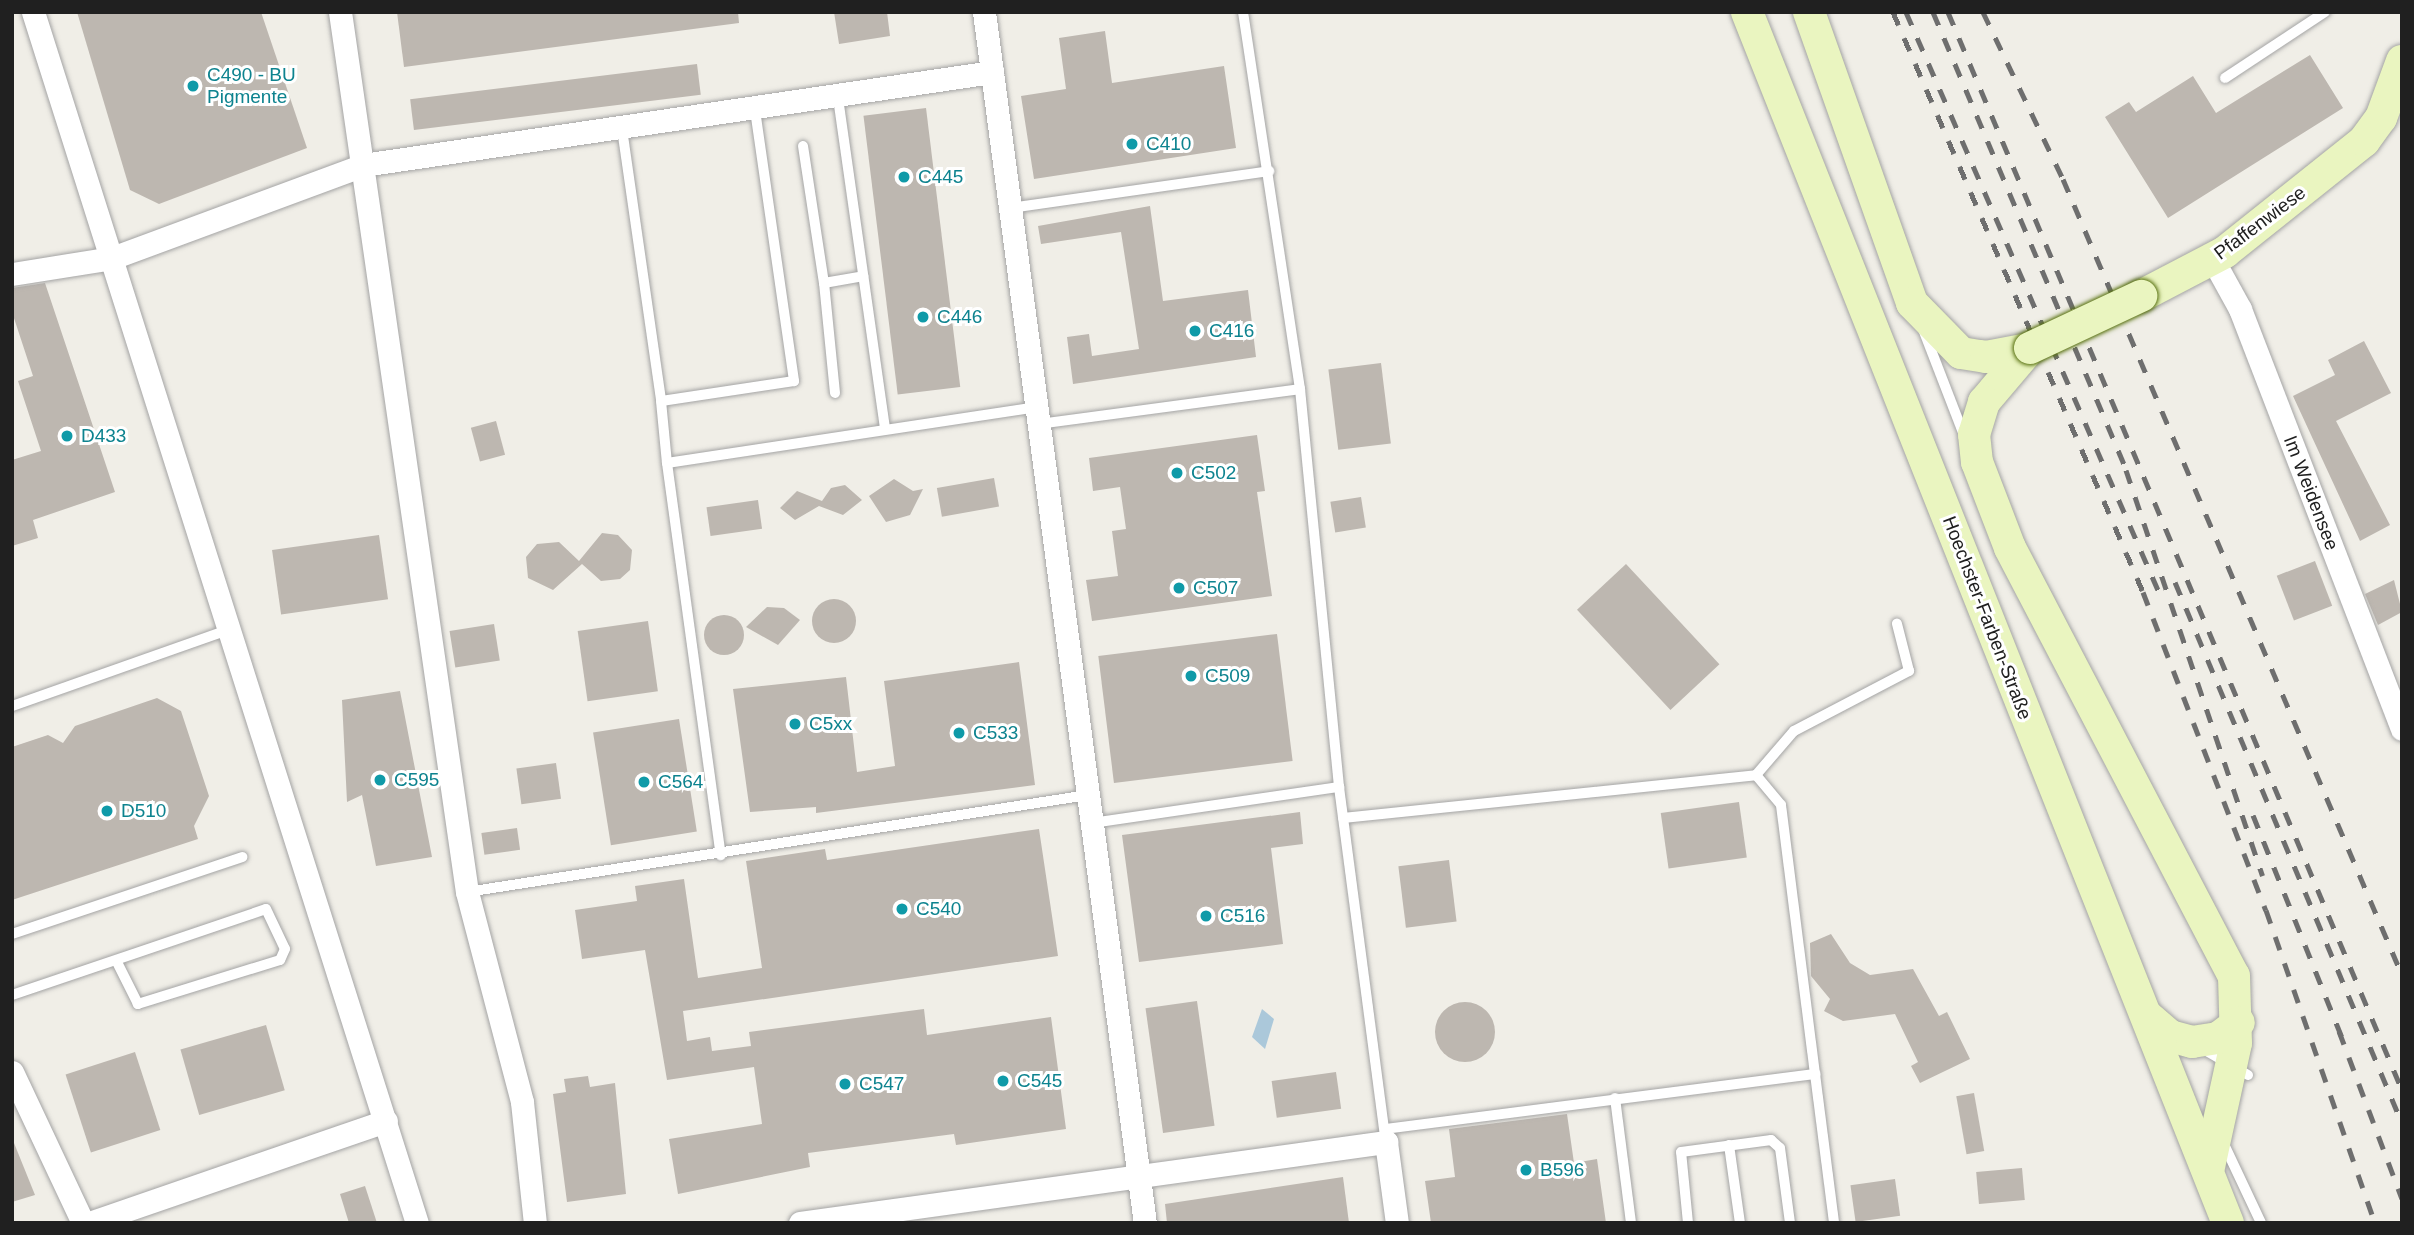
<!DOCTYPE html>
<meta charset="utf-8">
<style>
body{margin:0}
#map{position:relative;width:2414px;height:1235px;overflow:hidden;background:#f0eee7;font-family:Arial,sans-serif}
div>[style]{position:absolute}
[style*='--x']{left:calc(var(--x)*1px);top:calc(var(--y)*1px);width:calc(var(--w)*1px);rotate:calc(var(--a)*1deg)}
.water>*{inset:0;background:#abc8da}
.building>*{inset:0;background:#bdb7b0;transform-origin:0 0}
.round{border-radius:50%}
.roads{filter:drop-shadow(0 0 2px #a4a4a4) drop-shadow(0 0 2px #a4a4a4)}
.lane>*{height:10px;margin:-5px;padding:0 5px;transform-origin:5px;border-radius:5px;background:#fff}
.street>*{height:23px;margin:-11.5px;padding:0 11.5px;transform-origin:11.5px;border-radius:11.5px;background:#fff}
.secondary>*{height:32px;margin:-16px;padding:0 16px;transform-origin:16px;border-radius:16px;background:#eaf5c0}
.rail>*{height:5px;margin-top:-2.5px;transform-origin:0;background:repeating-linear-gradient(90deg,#6e6e6e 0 14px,transparent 0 28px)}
.bridges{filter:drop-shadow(0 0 2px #57700e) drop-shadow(0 0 2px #57700e)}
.secondary-bridge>*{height:32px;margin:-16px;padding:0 16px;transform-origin:16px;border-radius:16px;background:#eaf5c0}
.dots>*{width:19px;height:19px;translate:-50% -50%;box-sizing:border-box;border:4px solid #fff;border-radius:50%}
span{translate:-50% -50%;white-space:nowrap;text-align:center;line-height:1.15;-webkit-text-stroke:6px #fff;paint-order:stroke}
.culture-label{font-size:19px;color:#0d838f}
.left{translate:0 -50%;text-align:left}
.street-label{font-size:19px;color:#202020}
.frame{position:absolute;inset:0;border:14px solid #202020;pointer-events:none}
</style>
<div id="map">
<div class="water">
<i style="clip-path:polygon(1262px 1009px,1274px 1019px,1265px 1049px,1252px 1037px)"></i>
</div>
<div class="building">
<i style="clip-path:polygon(77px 12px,261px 12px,307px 148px,159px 204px,130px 190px)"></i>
<i style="clip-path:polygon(397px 12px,738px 12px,739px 23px,404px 67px)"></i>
<i style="clip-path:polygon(834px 12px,887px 12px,890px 36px,839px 44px)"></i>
<i style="clip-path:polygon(1105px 31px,1112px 83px,1224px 66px,1236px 148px,1034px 179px,1021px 96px,1066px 89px,1059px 38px)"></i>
<i style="clip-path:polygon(2310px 55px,2343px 108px,2168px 218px,2105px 117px,2129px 102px,2136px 112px,2193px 76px,2216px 113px)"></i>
<i style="left:697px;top:64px;width:31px;height:289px;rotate:83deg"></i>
<i style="left:926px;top:108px;width:281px;height:63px;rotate:83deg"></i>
<i style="clip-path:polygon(1150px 206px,1163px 301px,1248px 290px,1256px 357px,1073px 384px,1067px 337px,1089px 334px,1092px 356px,1139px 349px,1121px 232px,1041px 244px,1038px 226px)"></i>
<i style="clip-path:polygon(45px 283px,115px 492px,33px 520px,38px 538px,12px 546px,12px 460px,41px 451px,18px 381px,33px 376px,12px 312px,12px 288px)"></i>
<i style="clip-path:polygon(2364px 341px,2391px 393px,2336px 421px,2390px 525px,2360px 541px,2293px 396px,2335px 375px,2328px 360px)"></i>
<i style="left:1381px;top:363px;width:81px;height:53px;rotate:83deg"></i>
<i style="left:496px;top:421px;width:35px;height:26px;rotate:75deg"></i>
<i style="clip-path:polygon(1257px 435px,1265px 491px,1257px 492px,1272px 596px,1092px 621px,1086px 580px,1118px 576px,1112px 531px,1126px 529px,1120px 487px,1093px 491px,1089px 458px)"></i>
<i style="left:994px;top:478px;width:29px;height:58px;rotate:80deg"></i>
<i style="clip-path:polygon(894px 479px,913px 491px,923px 489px,910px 515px,886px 522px,869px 496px)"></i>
<i style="clip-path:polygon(845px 485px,862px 500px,843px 515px,819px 506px,795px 520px,780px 508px,797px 491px,822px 501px,831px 488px)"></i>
<i style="left:1361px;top:497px;width:31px;height:31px;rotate:81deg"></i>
<i style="left:758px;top:500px;width:29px;height:52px;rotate:82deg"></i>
<i style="clip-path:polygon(602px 533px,618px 535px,632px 550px,630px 570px,620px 579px,601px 581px,582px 564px,553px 590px,528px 578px,526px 557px,537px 544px,559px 542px,579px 561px)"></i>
<i style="left:379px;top:535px;width:65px;height:108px;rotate:82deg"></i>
<i style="left:2315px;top:561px;width:48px;height:41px;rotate:69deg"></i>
<i style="left:1626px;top:564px;width:137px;height:67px;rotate:47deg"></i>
<i style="clip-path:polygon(2394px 580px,2402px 612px,2378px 625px,2365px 594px)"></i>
<i class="round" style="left:812px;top:599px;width:44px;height:44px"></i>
<i style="clip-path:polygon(767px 607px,784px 608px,800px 620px,778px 645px,746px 627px)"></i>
<i class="round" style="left:704px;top:615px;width:40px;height:40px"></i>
<i style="left:648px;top:621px;width:71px;height:71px;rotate:82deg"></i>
<i style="left:494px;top:624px;width:37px;height:45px;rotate:81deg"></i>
<i style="left:1277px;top:634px;width:128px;height:180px;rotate:83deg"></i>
<i style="clip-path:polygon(1019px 662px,1035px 785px,816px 813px,816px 807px,750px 812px,733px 689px,846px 677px,857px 772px,895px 766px,884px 681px)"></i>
<i style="clip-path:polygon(400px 691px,432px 857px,376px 866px,362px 795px,347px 802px,342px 700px)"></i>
<i style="clip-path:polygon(157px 698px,181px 711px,209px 796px,194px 826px,198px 839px,12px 900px,12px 747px,48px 735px,63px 743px,75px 726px)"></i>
<i style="left:679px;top:719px;width:114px;height:87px;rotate:81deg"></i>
<i style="left:556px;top:763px;width:36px;height:40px;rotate:82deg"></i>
<i style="left:1739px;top:802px;width:56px;height:79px;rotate:82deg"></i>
<i style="clip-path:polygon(1300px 812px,1303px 844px,1271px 848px,1283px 944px,1139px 962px,1122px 835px)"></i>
<i style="left:517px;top:828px;width:22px;height:36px;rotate:82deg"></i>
<i style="clip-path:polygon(1039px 829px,1058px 956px,683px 1011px,687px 1041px,710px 1037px,712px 1051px,751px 1046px,749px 1032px,924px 1009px,927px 1035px,1051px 1017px,1066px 1129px,956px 1145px,954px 1134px,808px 1153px,810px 1167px,678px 1194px,669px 1139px,762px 1124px,754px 1067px,667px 1080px,645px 950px,582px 959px,575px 910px,637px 901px,635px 886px,684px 879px,698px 978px,762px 968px,746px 861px,825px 849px,827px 860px)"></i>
<i style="left:1449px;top:860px;width:62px;height:51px;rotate:83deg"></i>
<i style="clip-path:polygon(1831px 934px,1850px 963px,1870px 975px,1913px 969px,1939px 1016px,1947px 1012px,1970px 1059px,1920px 1083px,1911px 1066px,1918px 1062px,1895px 1014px,1843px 1021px,1824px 1011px,1830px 999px,1811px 976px,1810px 943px)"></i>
<i style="left:1197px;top:1001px;width:126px;height:52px;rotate:82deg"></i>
<i class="round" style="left:1435px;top:1002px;width:60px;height:60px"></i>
<i style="left:266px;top:1025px;width:68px;height:89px;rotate:74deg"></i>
<i style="left:135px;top:1052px;width:82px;height:73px;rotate:72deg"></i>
<i style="left:1336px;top:1072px;width:37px;height:65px;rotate:82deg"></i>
<i style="clip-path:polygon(588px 1076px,590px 1087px,615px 1083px,626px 1194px,567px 1202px,553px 1094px,566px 1092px,564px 1079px)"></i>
<i style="left:1974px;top:1093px;width:59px;height:18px;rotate:80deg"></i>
<i style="clip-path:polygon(1567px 1114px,1574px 1163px,1597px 1159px,1606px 1223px,1431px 1223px,1425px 1181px,1455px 1177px,1449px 1129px)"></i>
<i style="clip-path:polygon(12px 1138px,35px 1195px,12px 1202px)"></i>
<i style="left:2022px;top:1168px;width:32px;height:46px;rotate:85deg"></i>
<i style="clip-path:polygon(1343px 1177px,1349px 1223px,1167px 1223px,1165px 1204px)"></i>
<i style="left:1895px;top:1179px;width:37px;height:45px;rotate:82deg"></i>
<i style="clip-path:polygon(365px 1186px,377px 1223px,349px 1223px,340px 1194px)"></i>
</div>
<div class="roads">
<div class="lane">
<i style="--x:1243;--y:12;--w:381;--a:81.4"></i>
<i style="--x:1300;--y:389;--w:400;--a:84.4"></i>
<i style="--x:1339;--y:787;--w:358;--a:82.5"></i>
<i style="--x:2225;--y:78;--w:120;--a:-33.4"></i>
<i style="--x:838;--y:98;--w:334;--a:81.9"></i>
<i style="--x:755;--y:110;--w:274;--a:81.8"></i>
<i style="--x:794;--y:381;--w:134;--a:171.4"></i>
<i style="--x:661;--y:401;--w:62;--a:84.5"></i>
<i style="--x:667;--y:463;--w:373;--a:-8.6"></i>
<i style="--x:622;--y:129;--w:275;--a:81.8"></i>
<i style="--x:803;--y:146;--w:139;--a:81.3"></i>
<i style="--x:1010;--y:208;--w:262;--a:-8.1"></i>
<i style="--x:1923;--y:329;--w:117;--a:68.9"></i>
<i style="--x:835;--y:393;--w:111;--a:-95.7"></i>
<i style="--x:824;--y:283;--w:40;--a:-10"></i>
<i style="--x:1039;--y:424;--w:263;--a:-7.6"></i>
<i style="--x:667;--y:463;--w:396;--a:82.2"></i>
<i style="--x:12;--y:706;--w:232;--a:-19.4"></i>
<i style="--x:1756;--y:775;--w:58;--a:-49.2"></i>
<i style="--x:1794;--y:731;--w:130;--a:-27.6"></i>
<i style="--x:1909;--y:671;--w:49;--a:-104.3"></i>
<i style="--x:1343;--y:818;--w:415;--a:-5.9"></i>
<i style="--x:1756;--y:775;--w:39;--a:50"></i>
<i style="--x:1781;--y:805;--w:271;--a:82.8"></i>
<i style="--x:1092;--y:823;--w:250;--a:-8.3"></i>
<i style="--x:467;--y:892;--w:629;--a:-8.88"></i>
<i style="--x:12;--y:934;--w:243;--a:-18.5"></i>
<i style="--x:12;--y:995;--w:268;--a:-18.7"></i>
<i style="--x:266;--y:909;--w:44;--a:64.6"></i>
<i style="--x:285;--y:949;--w:12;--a:114"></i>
<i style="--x:280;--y:960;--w:149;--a:162.8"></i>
<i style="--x:138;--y:1004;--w:47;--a:-116.6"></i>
<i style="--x:2203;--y:1049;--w:52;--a:30"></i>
<i style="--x:1615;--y:1098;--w:126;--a:82.7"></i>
<i style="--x:1385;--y:1129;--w:434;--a:-7.3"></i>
<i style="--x:1815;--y:1074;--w:150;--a:82.7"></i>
<i style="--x:2222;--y:1140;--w:92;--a:64.8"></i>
<i style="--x:1729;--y:1145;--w:79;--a:82"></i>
<i style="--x:1688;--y:1223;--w:71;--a:-95.6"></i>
<i style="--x:1681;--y:1152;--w:91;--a:-7.6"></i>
<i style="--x:1771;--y:1140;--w:12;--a:42"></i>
<i style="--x:1780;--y:1148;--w:76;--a:82.4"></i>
</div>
<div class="street">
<i style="--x:33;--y:12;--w:1270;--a:72.41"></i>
<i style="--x:340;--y:12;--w:889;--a:81.79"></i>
<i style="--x:467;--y:892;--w:217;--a:75.3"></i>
<i style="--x:522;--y:1102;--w:122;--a:83.9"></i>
<i style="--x:984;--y:12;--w:1222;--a:82.43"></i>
<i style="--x:2213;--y:260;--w:56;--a:61.1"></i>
<i style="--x:2240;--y:309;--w:450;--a:68.9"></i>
<i style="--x:12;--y:274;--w:101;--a:-9.1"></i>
<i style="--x:112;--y:258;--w:268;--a:-20.3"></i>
<i style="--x:363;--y:165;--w:636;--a:-8.41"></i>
<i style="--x:12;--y:1072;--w:167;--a:64.8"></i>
<i style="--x:89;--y:1223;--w:314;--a:-19"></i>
<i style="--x:800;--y:1223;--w:592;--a:-7.87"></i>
<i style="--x:1386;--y:1142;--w:82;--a:82.3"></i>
</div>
<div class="secondary">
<i style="--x:1747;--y:12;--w:1303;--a:68.34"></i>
<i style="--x:1809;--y:12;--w:309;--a:70.5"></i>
<i style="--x:1912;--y:303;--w:70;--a:45.6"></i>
<i style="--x:1961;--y:353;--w:25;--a:9"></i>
<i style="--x:1986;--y:357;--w:43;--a:-10.8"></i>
<i style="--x:2141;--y:296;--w:95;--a:-27.6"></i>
<i style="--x:2225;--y:252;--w:178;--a:-38.6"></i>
<i style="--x:2364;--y:141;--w:29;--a:-54"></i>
<i style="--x:2381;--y:118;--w:61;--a:-69.8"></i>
<i style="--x:2030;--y:348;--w:71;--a:130.4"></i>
<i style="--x:1984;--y:402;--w:34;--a:107"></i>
<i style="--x:1974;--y:434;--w:28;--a:84"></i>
<i style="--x:1977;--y:462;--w:92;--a:69"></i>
<i style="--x:2010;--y:548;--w:483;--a:62.4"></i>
<i style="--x:2234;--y:976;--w:67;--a:88.3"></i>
<i style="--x:2236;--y:1043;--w:127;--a:102.3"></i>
<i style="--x:2147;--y:1016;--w:30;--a:41"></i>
<i style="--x:2170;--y:1036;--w:23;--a:15"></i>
<i style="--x:2192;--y:1042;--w:26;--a:-9"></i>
<i style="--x:2218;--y:1038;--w:26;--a:-37"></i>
</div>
</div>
<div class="rail">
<i style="--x:1893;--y:12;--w:632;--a:66.68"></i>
<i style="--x:2143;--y:592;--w:341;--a:68.9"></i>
<i style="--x:2266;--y:910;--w:331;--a:70.8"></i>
<i style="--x:1906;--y:12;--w:640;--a:66.44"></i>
<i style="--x:1933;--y:12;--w:497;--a:67.1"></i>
<i style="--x:2126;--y:470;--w:428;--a:71.4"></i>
<i style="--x:1948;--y:12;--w:1170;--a:67.16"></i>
<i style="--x:1983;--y:12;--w:185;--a:64.4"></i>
<i style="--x:2063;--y:179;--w:865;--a:66.93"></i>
<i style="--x:2175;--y:582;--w:587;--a:67.24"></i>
<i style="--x:2253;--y:815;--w:242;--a:68.2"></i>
<i style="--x:2339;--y:1031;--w:179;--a:69.4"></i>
</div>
<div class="bridges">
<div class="secondary-bridge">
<i style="--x:2030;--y:348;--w:123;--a:-25.1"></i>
</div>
</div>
<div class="dots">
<i style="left:193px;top:86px;background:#0f9aa8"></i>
<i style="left:1132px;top:144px;background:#0f9aa8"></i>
<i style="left:904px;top:177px;background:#0f9aa8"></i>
<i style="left:923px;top:317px;background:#0f9aa8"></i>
<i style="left:1195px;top:331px;background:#0f9aa8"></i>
<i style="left:67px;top:436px;background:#0f9aa8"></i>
<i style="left:1177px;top:473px;background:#0f9aa8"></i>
<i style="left:1179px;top:588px;background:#0f9aa8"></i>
<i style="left:1191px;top:676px;background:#0f9aa8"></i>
<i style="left:795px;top:724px;background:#0f9aa8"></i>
<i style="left:959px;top:733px;background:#0f9aa8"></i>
<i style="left:380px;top:780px;background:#0f9aa8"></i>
<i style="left:644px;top:782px;background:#0f9aa8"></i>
<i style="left:107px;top:811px;background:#0f9aa8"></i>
<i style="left:902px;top:909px;background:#0f9aa8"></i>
<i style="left:1206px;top:916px;background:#0f9aa8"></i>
<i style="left:1003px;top:1081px;background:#0f9aa8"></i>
<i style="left:845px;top:1084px;background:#0f9aa8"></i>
<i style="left:1526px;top:1170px;background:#0f9aa8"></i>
</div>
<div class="culture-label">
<span class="left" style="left:207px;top:86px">C490 - BU<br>Pigmente</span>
<span class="left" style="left:1146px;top:144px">C410</span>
<span class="left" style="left:918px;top:177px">C445</span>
<span class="left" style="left:937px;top:317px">C446</span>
<span class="left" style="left:1209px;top:331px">C416</span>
<span class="left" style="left:81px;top:436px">D433</span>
<span class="left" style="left:1191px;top:473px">C502</span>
<span class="left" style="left:1193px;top:588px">C507</span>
<span class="left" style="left:1205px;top:676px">C509</span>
<span class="left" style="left:809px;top:724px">C5xx</span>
<span class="left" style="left:973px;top:733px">C533</span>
<span class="left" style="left:394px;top:780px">C595</span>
<span class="left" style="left:658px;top:782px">C564</span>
<span class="left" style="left:121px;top:811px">D510</span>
<span class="left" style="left:916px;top:909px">C540</span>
<span class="left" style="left:1220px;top:916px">C516</span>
<span class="left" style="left:1017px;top:1081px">C545</span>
<span class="left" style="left:859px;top:1084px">C547</span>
<span class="left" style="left:1540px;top:1170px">B596</span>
</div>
<div class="street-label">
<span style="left:2260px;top:223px;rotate:-37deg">Pfaffenwiese</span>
<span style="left:2311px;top:493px;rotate:69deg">Im Weidensee</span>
<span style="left:1987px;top:618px;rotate:69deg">Hoechster-Farben-Straße</span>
</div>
<div class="frame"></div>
</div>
